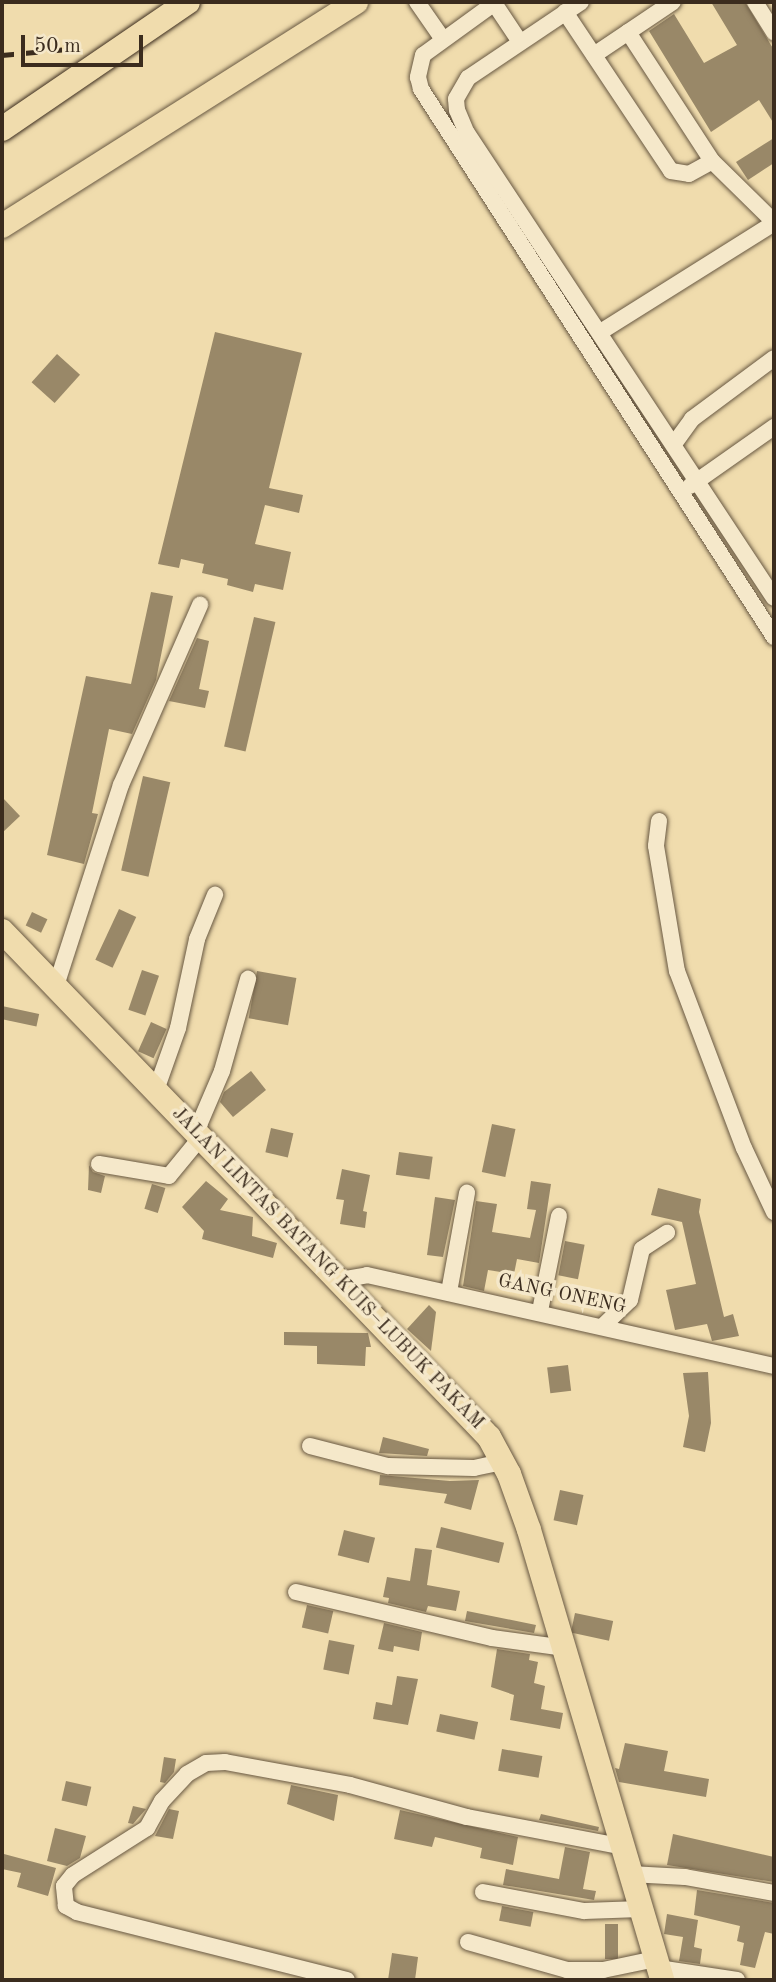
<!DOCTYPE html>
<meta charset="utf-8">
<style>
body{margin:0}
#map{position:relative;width:776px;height:1982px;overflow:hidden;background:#f0dcad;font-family:"Old Standard TT",serif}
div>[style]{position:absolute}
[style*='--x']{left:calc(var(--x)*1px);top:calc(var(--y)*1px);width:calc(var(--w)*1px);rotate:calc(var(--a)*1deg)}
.building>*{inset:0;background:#998868;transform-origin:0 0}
.roads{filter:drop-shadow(0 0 2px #685842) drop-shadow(0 0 2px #685842)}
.minor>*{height:16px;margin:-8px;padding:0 8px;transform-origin:8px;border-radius:8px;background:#f5e8ca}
.highway>*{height:24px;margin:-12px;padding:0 12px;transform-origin:12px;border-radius:12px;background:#f0dcad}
.rail>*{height:5px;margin-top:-2.5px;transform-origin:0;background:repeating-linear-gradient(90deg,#3b2c1e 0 12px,transparent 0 24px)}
.bridges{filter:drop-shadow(0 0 2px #3b2c1e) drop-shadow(0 0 2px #3b2c1e)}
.highway-bridge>*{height:24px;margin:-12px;padding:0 12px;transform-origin:12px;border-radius:12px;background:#f0dcad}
span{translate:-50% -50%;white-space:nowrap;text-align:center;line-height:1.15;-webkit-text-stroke:7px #f5e8ca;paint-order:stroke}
.street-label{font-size:19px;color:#3b2c1e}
.frame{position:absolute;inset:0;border:4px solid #3b2c1e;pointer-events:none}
.scale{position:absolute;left:21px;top:35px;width:122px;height:32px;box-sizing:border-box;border:4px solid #3b2c1e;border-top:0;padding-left:9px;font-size:21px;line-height:24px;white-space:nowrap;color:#3b2c1e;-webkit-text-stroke:5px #f5e8ca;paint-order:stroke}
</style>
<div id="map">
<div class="building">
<i style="clip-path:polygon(711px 2px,745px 2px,774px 50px,774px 124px,759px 100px,711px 132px,649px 31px,674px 14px,704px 63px,737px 45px)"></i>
<i style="clip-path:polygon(774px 138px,774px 163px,748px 180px,736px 162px)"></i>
<i style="clip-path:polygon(215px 332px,302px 353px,269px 488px,303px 495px,299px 513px,265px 505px,255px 544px,291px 552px,283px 590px,255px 584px,253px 592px,227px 585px,228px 579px,202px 573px,204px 564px,181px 559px,179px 568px,158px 564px)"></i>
<i style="left:57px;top:354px;width:31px;height:38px;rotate:42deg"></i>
<i style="clip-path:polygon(151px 592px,173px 596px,156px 680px,132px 734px,109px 729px,92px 813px,98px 814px,84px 864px,47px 855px,86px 676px,131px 684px)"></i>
<i style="left:254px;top:617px;width:22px;height:133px;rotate:13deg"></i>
<i style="clip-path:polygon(197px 638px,209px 641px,199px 689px,209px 691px,205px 708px,169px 701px)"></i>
<i style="left:143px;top:776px;width:28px;height:97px;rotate:13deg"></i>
<i style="clip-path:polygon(2px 797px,20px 816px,2px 833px)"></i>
<i style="left:119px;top:909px;width:19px;height:56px;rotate:25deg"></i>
<i style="left:32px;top:912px;width:17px;height:15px;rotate:25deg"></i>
<i style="left:142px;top:970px;width:18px;height:42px;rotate:19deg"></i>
<i style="left:257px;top:971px;width:40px;height:48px;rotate:10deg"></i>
<i style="left:2px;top:1006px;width:38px;height:13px;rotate:12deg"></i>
<i style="left:151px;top:1022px;width:17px;height:32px;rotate:24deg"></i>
<i style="clip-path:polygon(251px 1071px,266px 1090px,233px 1117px,220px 1102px,224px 1092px)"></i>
<i style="left:492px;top:1124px;width:24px;height:49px;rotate:12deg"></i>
<i style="left:271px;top:1128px;width:23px;height:25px;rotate:13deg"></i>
<i style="left:399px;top:1152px;width:34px;height:23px;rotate:8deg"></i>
<i style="clip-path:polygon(89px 1165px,93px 1172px,105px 1176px,101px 1193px,88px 1190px)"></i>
<i style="clip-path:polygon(342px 1169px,370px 1175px,363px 1211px,367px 1212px,365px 1228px,340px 1224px,344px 1200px,336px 1199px)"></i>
<i style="clip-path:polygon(206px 1181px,228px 1199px,220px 1210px,253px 1217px,252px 1236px,277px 1243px,273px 1258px,202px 1239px,204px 1231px,182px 1207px)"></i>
<i style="clip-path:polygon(531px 1181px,551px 1184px,539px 1263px,517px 1259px,514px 1274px,488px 1270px,484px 1291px,463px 1286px,476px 1201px,497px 1204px,492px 1232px,530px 1238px,536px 1210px,527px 1209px)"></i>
<i style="left:152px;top:1184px;width:14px;height:26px;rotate:17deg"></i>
<i style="clip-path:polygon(658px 1188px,701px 1199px,699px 1212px,724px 1317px,733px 1314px,739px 1336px,712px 1341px,707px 1324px,675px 1330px,666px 1290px,696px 1284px,682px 1222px,651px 1215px)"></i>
<i style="clip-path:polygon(435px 1197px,455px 1200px,443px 1257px,427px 1255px)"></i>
<i style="left:565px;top:1241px;width:20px;height:35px;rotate:11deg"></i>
<i style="clip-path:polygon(429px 1305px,436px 1312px,431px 1351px,407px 1329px)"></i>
<i style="clip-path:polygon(284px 1332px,368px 1333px,371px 1347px,366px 1347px,365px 1366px,317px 1364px,317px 1346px,284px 1345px)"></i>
<i style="left:568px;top:1365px;width:26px;height:21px;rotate:83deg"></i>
<i style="clip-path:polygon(708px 1372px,711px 1423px,705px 1452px,683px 1447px,689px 1416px,683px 1373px)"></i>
<i style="clip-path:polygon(383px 1437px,429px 1449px,427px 1456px,379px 1453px)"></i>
<i style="clip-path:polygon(380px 1475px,450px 1481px,479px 1480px,471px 1510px,444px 1503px,447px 1494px,379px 1485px)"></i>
<i style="left:560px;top:1490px;width:24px;height:31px;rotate:12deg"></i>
<i style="left:441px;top:1527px;width:65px;height:21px;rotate:14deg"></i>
<i style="left:344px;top:1530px;width:32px;height:26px;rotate:14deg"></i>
<i style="clip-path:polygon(415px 1548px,432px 1550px,427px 1585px,460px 1591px,456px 1611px,428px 1606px,426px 1612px,388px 1603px,389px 1598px,383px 1597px,387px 1577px,410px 1581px)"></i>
<i style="left:307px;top:1605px;width:27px;height:23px;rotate:13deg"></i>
<i style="clip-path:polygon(467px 1611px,536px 1625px,534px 1633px,465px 1621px)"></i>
<i style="left:575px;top:1613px;width:39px;height:20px;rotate:12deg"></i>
<i style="clip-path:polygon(384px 1623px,422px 1632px,419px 1651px,394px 1646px,393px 1652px,378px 1649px)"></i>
<i style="left:329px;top:1640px;width:26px;height:30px;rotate:11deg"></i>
<i style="clip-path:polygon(497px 1649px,530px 1654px,529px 1660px,538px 1662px,534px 1683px,545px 1686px,541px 1709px,563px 1713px,560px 1729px,510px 1720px,514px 1695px,491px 1687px)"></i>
<i style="clip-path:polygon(397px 1676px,418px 1679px,408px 1725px,373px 1719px,376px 1702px,392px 1705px)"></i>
<i style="left:440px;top:1714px;width:39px;height:18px;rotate:12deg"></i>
<i style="clip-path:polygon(625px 1743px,668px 1751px,664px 1771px,709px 1779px,706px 1797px,619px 1782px,615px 1768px,619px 1769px)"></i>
<i style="left:502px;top:1749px;width:41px;height:22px;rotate:10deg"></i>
<i style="clip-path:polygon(164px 1757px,176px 1759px,174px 1772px,165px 1783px,160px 1782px)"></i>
<i style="left:66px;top:1781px;width:26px;height:20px;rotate:13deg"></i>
<i style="clip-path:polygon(291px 1785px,338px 1795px,334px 1821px,287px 1804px)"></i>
<i style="clip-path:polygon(133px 1806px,146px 1809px,133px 1824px,128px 1823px)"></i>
<i style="clip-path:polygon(169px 1809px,179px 1811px,173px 1839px,155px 1836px)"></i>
<i style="clip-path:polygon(400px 1810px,518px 1837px,513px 1865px,480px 1858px,482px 1848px,435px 1837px,432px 1847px,394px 1839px)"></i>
<i style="clip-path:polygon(541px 1814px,599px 1827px,598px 1831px,539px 1820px)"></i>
<i style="clip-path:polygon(55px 1828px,86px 1836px,80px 1858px,67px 1866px,47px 1861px)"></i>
<i style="clip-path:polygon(673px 1834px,774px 1857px,774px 1882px,667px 1865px)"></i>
<i style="clip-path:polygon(565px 1847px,590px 1852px,583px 1889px,596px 1891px,594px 1900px,503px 1885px,506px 1869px,559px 1879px)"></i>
<i style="clip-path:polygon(4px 1854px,56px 1868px,48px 1896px,17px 1887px,21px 1873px,2px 1869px)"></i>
<i style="clip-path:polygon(697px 1890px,774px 1903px,774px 1934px,765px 1932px,755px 1968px,740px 1965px,744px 1943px,737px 1941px,740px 1926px,694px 1915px)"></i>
<i style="left:502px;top:1906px;width:32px;height:15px;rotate:11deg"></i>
<i style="clip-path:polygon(667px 1914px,698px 1920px,694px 1947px,702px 1949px,700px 1964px,679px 1961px,683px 1937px,664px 1934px)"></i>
<i style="left:605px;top:1924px;width:13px;height:35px"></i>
<i style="clip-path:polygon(392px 1953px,418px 1957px,415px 1980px,388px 1980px)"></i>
</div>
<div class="roads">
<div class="minor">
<i style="--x:417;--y:2;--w:44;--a:55.2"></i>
<i style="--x:496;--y:2;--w:90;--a:144"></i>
<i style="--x:423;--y:55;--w:23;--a:103"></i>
<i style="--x:418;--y:77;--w:12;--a:76"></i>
<i style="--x:421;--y:89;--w:652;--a:57.21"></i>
<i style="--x:581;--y:2;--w:136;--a:146.1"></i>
<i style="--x:468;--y:78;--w:24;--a:120"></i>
<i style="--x:456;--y:99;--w:11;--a:85"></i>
<i style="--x:457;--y:110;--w:25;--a:67"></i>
<i style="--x:467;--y:133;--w:557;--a:56.57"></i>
<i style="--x:755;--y:2;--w:36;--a:58"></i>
<i style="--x:494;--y:3;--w:47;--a:56.3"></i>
<i style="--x:565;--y:12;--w:191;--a:56.3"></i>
<i style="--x:671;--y:171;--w:18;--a:9"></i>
<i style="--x:689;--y:174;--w:26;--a:-29"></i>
<i style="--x:628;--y:32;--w:154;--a:56.9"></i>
<i style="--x:712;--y:161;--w:87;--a:44.5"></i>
<i style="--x:594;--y:55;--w:95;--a:-33.9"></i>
<i style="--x:602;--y:331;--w:203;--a:-32.1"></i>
<i style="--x:674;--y:444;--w:31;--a:-54"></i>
<i style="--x:692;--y:419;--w:102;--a:-36.6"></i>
<i style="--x:690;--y:486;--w:103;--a:-35.1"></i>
<i style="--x:659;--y:821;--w:25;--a:97"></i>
<i style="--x:656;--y:846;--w:127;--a:80.5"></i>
<i style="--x:677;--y:971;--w:189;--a:69.3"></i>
<i style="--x:744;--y:1148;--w:71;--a:64.9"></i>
<i style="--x:55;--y:989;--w:214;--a:-72.1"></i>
<i style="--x:121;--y:785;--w:197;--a:-66.3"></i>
<i style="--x:155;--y:1093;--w:69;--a:-70.5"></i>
<i style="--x:178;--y:1028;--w:91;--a:-77.9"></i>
<i style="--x:197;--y:939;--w:48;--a:-67.8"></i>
<i style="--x:196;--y:1132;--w:66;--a:-66.9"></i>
<i style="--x:222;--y:1071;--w:96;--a:-74.2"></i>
<i style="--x:99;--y:1164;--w:71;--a:9.7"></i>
<i style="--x:169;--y:1176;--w:50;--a:-50.6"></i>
<i style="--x:340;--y:1280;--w:27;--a:-10"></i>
<i style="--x:367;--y:1275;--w:417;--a:12.6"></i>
<i style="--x:449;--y:1292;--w:101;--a:-79.7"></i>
<i style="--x:540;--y:1311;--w:97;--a:-78.7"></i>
<i style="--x:604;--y:1325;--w:36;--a:-44"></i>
<i style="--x:630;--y:1300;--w:52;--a:-76.8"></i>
<i style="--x:642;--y:1249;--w:30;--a:-33"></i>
<i style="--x:310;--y:1446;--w:81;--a:14.4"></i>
<i style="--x:388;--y:1466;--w:86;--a:1.3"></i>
<i style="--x:474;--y:1468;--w:30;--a:-12"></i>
<i style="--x:296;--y:1592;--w:201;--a:13.2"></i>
<i style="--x:492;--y:1638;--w:74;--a:7.8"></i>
<i style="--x:630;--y:1874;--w:55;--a:3.1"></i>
<i style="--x:685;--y:1877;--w:90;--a:10.2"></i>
<i style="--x:483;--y:1892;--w:103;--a:10.7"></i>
<i style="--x:584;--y:1911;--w:57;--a:-2"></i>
<i style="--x:468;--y:1942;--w:103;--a:15.8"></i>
<i style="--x:567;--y:1970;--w:36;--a:0"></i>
<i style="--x:603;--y:1970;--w:53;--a:-11.9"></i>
<i style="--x:658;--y:1968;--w:80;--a:8.6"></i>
<i style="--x:347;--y:1980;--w:278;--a:-165.9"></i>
<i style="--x:77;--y:1912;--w:13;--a:-151"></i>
<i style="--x:66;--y:1906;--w:20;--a:-96"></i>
<i style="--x:64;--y:1886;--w:14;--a:-51"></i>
<i style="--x:73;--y:1875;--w:88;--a:-32.4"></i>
<i style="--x:147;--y:1828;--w:31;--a:-61"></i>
<i style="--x:162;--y:1801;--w:37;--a:-47"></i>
<i style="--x:187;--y:1774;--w:22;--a:-30"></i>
<i style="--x:206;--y:1763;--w:19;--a:-3"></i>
<i style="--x:225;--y:1762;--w:127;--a:10.4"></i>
<i style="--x:350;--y:1785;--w:121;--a:15.3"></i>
<i style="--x:467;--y:1817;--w:161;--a:10.8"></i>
</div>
<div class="highway">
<i style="--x:2;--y:226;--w:419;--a:-32.3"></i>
<i style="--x:2;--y:931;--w:702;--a:46.1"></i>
<i style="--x:489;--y:1437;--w:42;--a:61.6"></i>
<i style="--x:509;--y:1474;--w:59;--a:70.3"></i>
<i style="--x:529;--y:1530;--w:469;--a:73.5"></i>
</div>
</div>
<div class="rail">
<i style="--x:2;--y:55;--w:66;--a:-5.2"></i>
</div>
<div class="bridges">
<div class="highway-bridge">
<i style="--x:2;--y:129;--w:225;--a:-34.3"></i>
</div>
</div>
<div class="street-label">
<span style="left:327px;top:1269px;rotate:46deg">JALAN LINTAS BATANG KUIS–LUBUK PAKAM</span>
<span style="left:562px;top:1295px;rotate:12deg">GANG ONENG</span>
</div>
<div class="frame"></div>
<div class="scale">50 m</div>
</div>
